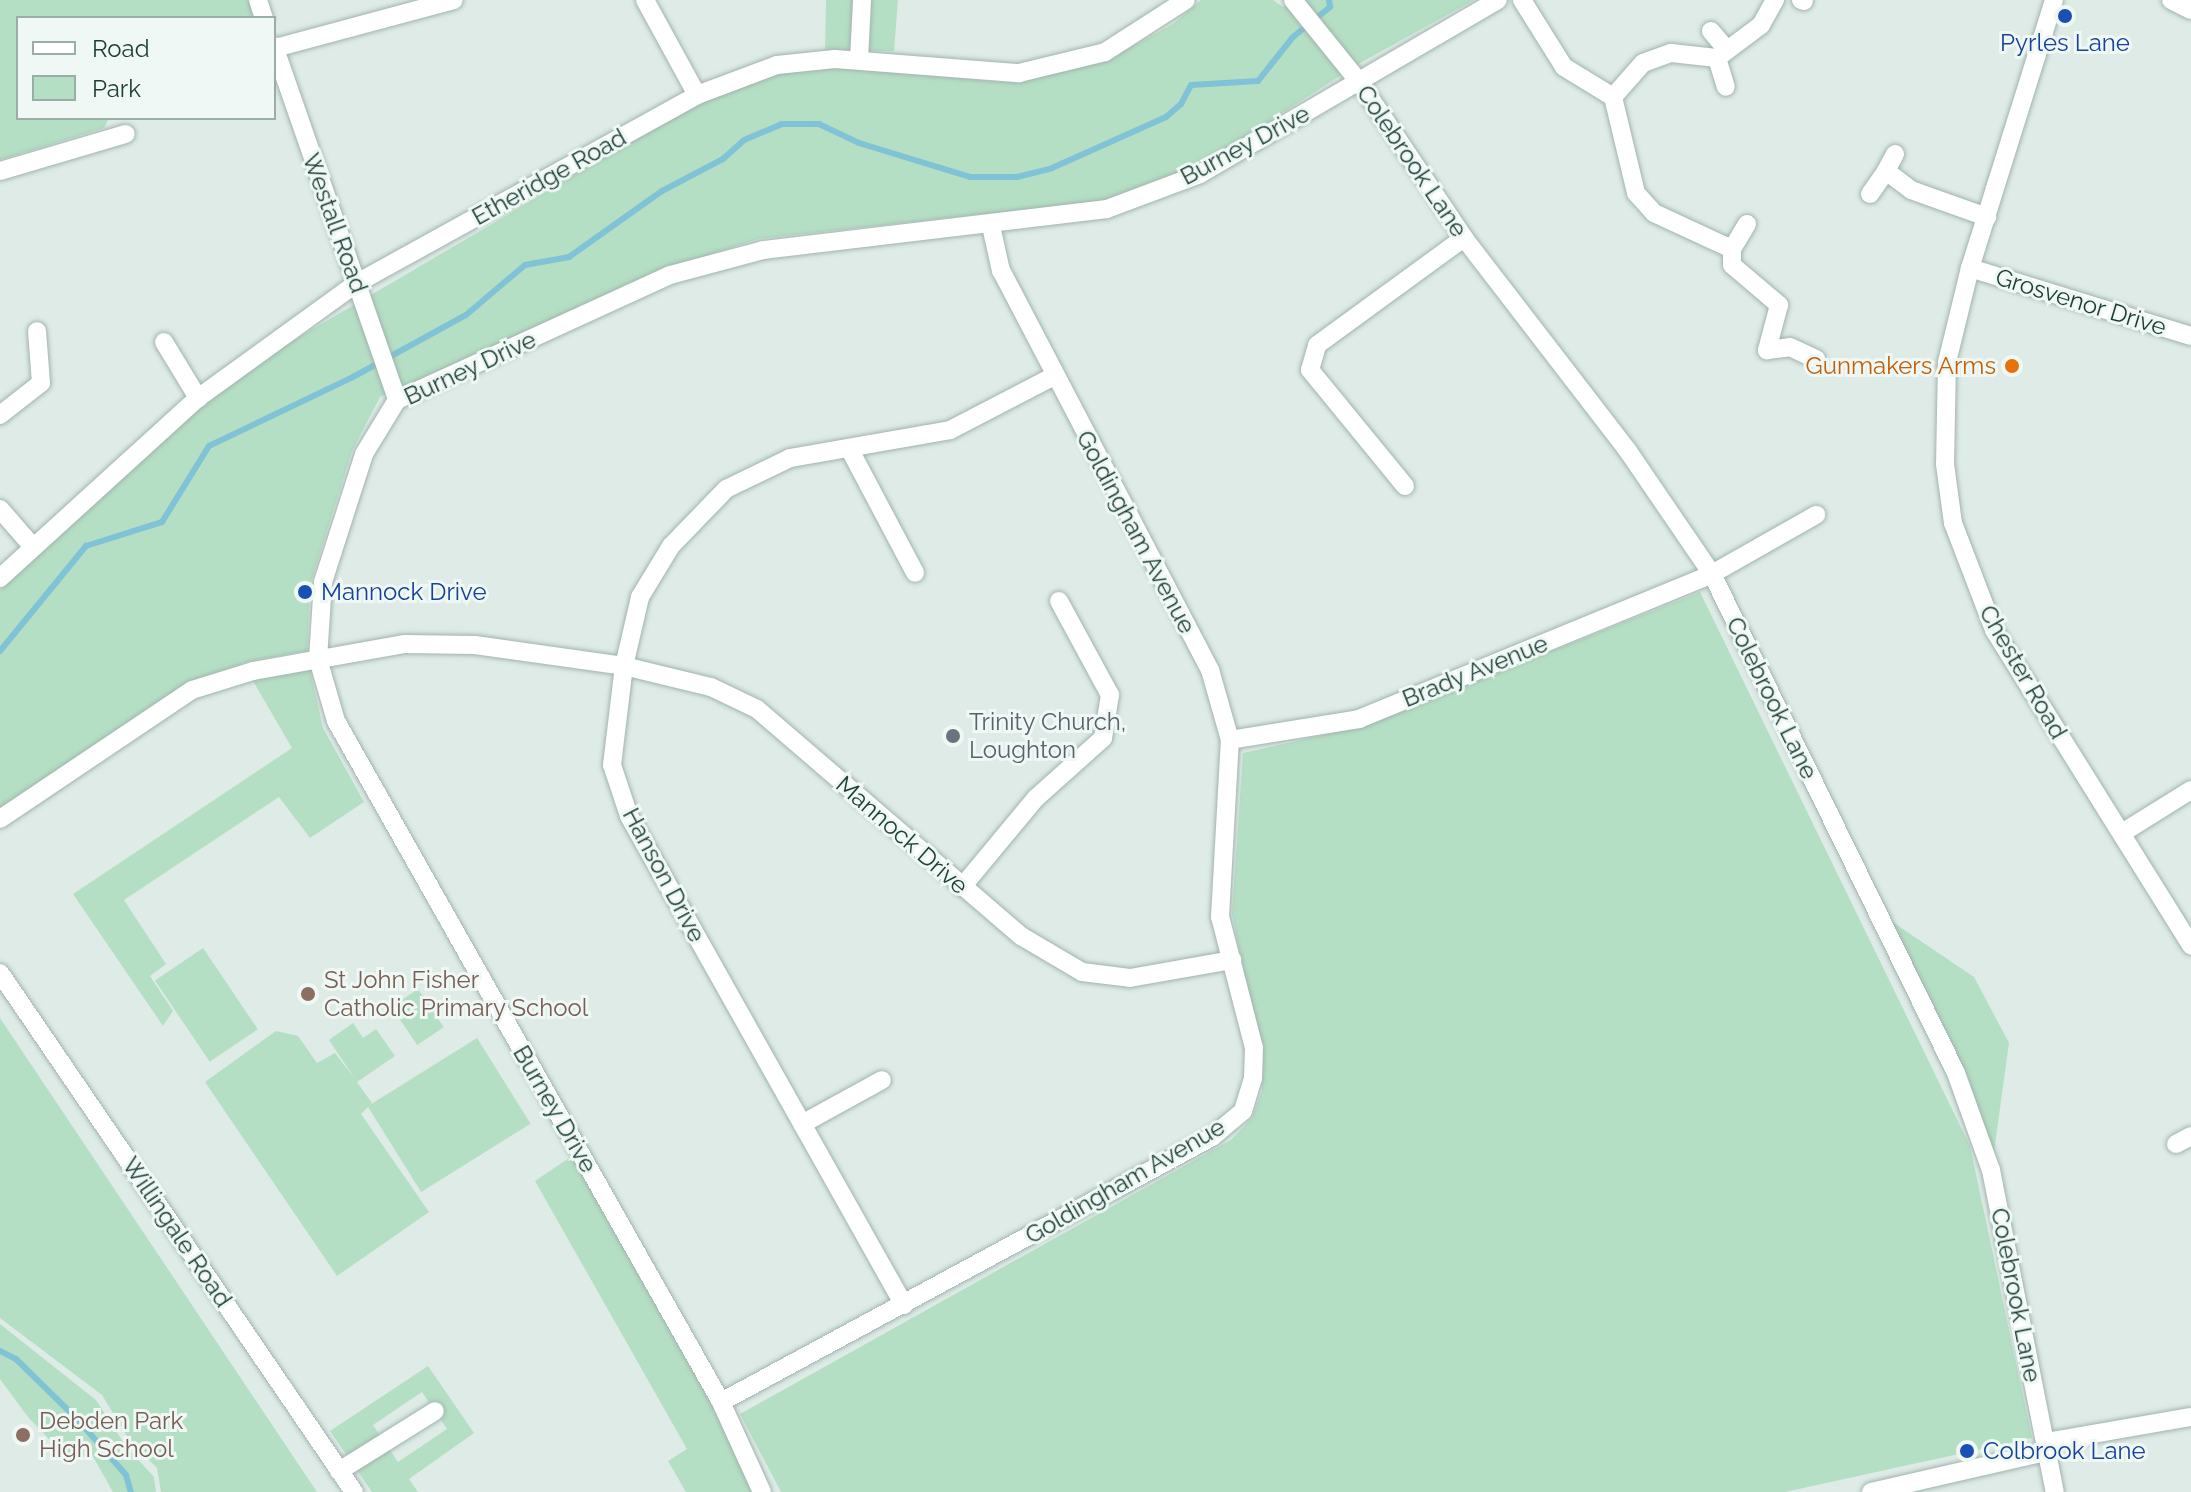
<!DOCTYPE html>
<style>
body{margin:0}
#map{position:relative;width:2191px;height:1492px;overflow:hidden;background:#deebe7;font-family:Raleway,sans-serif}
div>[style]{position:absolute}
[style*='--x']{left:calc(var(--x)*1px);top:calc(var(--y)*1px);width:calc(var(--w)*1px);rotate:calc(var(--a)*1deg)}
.green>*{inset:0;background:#b5dfc4;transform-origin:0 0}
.stream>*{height:6px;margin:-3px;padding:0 3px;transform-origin:3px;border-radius:3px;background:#80c2d6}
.roads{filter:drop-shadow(0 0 2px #a1b3af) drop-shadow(0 0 2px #a1b3af)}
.minor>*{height:18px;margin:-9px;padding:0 9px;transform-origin:9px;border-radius:9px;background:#fff}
.dots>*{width:22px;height:22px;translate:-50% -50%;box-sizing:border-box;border:4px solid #eff8f4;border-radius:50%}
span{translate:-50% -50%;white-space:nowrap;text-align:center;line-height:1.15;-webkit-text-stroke:6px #eff8f4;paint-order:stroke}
.transit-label{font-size:24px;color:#164399}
.left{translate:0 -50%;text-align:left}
.street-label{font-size:24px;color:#1e3d37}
.food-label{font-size:24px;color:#c56008}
.right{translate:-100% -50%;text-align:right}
.worship-label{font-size:24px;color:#5b616d}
.education-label{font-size:24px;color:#785e54}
.legend{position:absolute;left:16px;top:16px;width:260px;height:104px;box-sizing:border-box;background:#eff8f4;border:2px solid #9bada8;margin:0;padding:10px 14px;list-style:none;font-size:24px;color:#1e3d37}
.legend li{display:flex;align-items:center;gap:16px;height:40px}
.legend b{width:40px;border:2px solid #9bada8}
</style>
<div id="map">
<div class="green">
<i style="clip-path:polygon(0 0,249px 0,254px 18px,18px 18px,18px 118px,109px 118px,104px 128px,0 160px)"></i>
<i style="clip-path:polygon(826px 0,857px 0,853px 50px,825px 52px)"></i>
<i style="clip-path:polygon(868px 0,898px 0,894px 51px,862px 51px)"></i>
<i style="clip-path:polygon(1201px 0,1273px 0,1283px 7px,1295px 0,1474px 0,1362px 62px,1200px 165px,1103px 201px,758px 239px,665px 269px,380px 397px,352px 451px,310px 585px,307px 651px,250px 661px,187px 683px,0 809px,0 590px,204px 400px,248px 367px,700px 102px,776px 73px,836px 68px,1018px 83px,1108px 60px,1173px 24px)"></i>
<i style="clip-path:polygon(1700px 592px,1970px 1146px,2032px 1438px,1785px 1492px,781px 1492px,740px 1414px,1231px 1140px,1252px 1118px,1262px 1091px,1263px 1061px,1232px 914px,1243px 753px,1367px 725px)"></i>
<i style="clip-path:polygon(310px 670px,323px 728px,364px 802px,310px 838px,279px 797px,124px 900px,166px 964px,150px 976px,173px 1011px,163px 1026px,73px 894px,292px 748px,253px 681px)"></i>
<i style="clip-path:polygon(1888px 919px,1974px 977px,2009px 1043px,1993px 1159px)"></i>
<i style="left:203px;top:948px;width:98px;height:58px;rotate:56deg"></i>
<i style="left:418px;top:989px;width:46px;height:32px;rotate:56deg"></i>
<i style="clip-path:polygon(0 1018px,317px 1492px,161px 1492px,157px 1468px,130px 1441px,102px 1395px,0 1318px)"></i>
<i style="clip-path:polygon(353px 1023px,363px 1038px,376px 1029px,395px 1056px,357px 1082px,372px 1103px,361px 1114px,429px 1212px,337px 1276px,205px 1082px,276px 1031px,298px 1036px,317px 1063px,335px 1053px,355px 1079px,329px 1040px)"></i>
<i style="left:477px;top:1038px;width:101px;height:129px;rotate:58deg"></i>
<i style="clip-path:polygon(572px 1156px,715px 1405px,752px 1492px,686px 1492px,668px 1461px,687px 1449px,535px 1181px)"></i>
<i style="clip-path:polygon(0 1324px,96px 1400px,125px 1445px,154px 1477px,156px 1492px,113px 1492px,91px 1453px,71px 1462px,28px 1417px,0 1379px)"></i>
<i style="clip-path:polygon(evenodd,428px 1366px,474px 1433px,409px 1479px,418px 1492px,372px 1492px,330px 1431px,428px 1366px,422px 1392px,447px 1429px,398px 1462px,373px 1425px,422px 1392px)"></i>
</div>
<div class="stream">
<i style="--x:0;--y:651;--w:136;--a:-50.7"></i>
<i style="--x:86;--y:546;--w:80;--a:-17.5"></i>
<i style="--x:162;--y:522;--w:89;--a:-58.3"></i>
<i style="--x:209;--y:446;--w:160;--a:-25.6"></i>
<i style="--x:353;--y:377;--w:129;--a:-28.8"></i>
<i style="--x:466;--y:315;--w:77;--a:-40.3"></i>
<i style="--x:525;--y:265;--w:45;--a:-10.3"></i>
<i style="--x:569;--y:257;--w:114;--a:-35.4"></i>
<i style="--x:662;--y:191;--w:69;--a:-27.7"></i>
<i style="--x:723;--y:159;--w:28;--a:-42"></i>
<i style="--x:744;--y:140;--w:41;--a:-22.8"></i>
<i style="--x:782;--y:124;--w:37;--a:0"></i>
<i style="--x:819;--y:124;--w:44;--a:25.4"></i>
<i style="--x:859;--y:143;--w:116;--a:17"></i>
<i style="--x:970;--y:177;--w:47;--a:0"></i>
<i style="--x:1017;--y:177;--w:36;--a:-14"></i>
<i style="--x:1052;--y:168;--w:125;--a:-24.1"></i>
<i style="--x:1166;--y:117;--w:20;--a:-41"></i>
<i style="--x:1181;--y:104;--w:21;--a:-62"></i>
<i style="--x:1191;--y:85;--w:67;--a:-3.4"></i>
<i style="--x:1258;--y:81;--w:56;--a:-51.5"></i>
<i style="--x:1293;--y:37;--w:48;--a:-39"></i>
<i style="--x:1330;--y:7;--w:7;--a:-98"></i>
<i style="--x:0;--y:1351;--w:18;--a:27"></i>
<i style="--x:16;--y:1359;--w:88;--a:44.5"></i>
<i style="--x:79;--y:1421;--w:72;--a:49"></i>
<i style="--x:126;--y:1475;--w:18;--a:74"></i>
</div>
<div class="roads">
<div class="minor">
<i style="--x:258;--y:0;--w:19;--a:72"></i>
<i style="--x:645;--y:0;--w:108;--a:61.3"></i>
<i style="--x:1293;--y:0;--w:107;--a:51.1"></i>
<i style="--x:1360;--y:83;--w:187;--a:56.1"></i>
<i style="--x:1464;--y:238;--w:269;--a:52.4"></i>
<i style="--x:1628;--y:451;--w:149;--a:55.7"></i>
<i style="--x:1712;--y:574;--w:555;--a:63.94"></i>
<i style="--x:1956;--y:1073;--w:103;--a:70.2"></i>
<i style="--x:1991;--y:1170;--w:328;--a:78.8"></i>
<i style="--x:1522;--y:0;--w:79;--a:57.9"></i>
<i style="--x:1564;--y:67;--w:57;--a:31.5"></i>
<i style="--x:1613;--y:97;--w:99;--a:76.5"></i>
<i style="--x:1636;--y:193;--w:27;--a:48"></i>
<i style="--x:1654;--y:213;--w:86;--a:24.8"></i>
<i style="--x:1801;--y:0;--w:3;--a:18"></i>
<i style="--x:2054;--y:0;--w:281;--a:107.4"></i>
<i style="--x:1970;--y:268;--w:97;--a:103.7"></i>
<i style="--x:1947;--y:362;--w:102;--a:91.1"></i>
<i style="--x:1945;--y:464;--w:60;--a:82.3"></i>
<i style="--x:1953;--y:523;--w:115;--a:69"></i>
<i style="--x:1994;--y:630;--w:372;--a:58"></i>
<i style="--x:2171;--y:0;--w:22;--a:27"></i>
<i style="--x:1711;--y:31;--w:25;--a:50"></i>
<i style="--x:274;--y:46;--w:375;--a:70.8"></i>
<i style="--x:275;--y:48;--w:185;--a:-15"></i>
<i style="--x:1717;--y:58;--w:55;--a:-36.9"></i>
<i style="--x:1761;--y:25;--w:29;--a:-61"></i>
<i style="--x:1717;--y:58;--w:30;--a:73"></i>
<i style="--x:859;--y:60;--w:60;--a:-87.1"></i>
<i style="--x:1613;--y:97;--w:45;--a:-48.6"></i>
<i style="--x:1643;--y:63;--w:30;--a:-20"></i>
<i style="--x:1671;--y:53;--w:46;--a:6.2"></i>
<i style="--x:1895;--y:154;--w:19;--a:118"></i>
<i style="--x:1886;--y:171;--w:31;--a:37"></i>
<i style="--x:1911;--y:190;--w:81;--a:19.6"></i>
<i style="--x:0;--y:171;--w:131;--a:-16.4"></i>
<i style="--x:1870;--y:194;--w:28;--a:-55"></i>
<i style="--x:1747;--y:224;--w:29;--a:121"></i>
<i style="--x:1732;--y:249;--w:16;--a:90"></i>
<i style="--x:1732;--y:265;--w:62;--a:40.4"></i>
<i style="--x:1779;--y:305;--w:47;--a:104.9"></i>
<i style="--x:1767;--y:350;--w:23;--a:-7"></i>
<i style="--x:1790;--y:347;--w:29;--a:25"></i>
<i style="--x:1970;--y:268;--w:231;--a:17.1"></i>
<i style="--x:164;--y:342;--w:66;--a:58.7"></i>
<i style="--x:0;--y:415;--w:52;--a:-38"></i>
<i style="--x:41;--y:383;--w:52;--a:-94.4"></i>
<i style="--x:850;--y:450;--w:139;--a:62.1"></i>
<i style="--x:1405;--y:486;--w:150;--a:-129.3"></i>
<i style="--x:1310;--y:370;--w:26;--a:-74"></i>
<i style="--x:1317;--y:345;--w:182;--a:-36.1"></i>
<i style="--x:0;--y:509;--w:50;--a:49"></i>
<i style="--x:0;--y:578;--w:268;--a:-42.3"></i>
<i style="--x:198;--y:398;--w:196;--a:-35.9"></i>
<i style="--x:357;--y:283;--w:389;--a:-28.9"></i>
<i style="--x:697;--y:95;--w:85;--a:-20.6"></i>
<i style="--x:777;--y:65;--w:58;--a:-5.9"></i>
<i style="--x:835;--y:59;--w:185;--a:4.4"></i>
<i style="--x:1019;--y:73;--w:89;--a:-13.7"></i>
<i style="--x:1105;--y:52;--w:96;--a:-32.7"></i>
<i style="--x:1230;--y:740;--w:131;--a:-9.2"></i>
<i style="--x:1359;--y:719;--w:382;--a:-22.3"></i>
<i style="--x:1712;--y:574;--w:120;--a:-29.6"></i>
<i style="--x:0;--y:819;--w:231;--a:-33.9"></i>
<i style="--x:192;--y:690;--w:64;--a:-17.3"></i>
<i style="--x:253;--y:671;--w:153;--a:-10.1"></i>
<i style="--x:404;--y:644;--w:71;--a:0.8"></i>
<i style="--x:475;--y:645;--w:150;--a:8"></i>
<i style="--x:624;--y:666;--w:89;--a:13.6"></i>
<i style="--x:711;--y:687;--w:51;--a:25.6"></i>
<i style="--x:757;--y:709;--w:348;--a:40.7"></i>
<i style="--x:1021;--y:936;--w:71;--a:30.5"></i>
<i style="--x:1082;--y:972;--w:48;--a:7.1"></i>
<i style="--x:1130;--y:978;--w:104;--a:-10"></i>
<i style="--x:2122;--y:833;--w:81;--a:-31.9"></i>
<i style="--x:962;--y:887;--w:116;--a:-50.3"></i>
<i style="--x:1036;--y:798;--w:90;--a:-41.8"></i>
<i style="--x:1103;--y:738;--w:44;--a:-80.8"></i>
<i style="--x:1110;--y:695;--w:107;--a:-118.5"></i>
<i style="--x:0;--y:973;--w:628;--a:55.7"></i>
<i style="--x:802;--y:1124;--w:91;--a:-28.8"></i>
<i style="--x:2176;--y:1144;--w:17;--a:-28"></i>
<i style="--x:904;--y:1305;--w:561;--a:-119.35"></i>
<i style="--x:629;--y:816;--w:54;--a:-108.4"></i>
<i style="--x:612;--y:765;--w:100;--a:-83.1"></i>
<i style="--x:624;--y:666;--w:71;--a:-76.9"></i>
<i style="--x:640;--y:597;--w:60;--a:-58.7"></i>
<i style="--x:671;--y:546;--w:79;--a:-46"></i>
<i style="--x:726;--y:489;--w:71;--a:-25.8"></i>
<i style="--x:790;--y:458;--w:162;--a:-9.9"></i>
<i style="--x:950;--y:430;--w:117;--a:-27.4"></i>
<i style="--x:721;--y:1402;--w:558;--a:-28.36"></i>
<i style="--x:1212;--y:1137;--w:40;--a:-40"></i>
<i style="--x:1243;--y:1111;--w:34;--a:-73"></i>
<i style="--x:1253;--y:1078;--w:30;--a:-88"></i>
<i style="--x:1254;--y:1048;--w:135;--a:-104.5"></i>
<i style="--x:1220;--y:917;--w:177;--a:-86.8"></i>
<i style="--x:1230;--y:740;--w:73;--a:-105.9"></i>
<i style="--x:1210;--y:670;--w:450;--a:-117.6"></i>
<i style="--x:1001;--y:271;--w:46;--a:-102.5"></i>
<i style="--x:2046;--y:1442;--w:147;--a:-9.8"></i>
<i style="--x:339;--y:1471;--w:113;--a:-32"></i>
<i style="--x:762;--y:1492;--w:99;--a:-114.5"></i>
<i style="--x:721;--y:1402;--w:782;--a:-119.48"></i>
<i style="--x:336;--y:721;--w:65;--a:-106.2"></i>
<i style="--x:318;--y:659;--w:77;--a:-86.3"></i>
<i style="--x:323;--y:582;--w:134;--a:-72.2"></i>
<i style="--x:364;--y:454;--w:63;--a:-58.6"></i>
<i style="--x:397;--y:400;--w:300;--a:-24.6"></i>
<i style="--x:670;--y:275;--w:96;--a:-15"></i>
<i style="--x:763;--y:250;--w:346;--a:-6.8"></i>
<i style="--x:1107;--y:209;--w:99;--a:-20.6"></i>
<i style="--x:1200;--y:174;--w:345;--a:-30.3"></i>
<i style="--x:1871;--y:1492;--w:180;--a:-12.9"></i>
</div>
</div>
<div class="dots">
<i style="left:2065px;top:16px;background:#1a4fb4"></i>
<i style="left:2012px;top:366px;background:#e8710a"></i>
<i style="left:305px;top:592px;background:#1a4fb4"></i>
<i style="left:953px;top:736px;background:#6b7280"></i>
<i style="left:308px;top:994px;background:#8d6e63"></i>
<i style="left:23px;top:1435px;background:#8d6e63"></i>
<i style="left:1967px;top:1451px;background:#1a4fb4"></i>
</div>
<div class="transit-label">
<span style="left:2065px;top:43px">Pyrles Lane</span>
<span class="left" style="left:321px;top:592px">Mannock Drive</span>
<span class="left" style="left:1983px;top:1451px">Colbrook Lane</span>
</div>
<div class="street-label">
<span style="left:1245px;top:145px;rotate:-28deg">Burney Drive</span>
<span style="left:1412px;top:161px;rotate:56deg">Colebrook Lane</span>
<span style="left:549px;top:177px;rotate:-29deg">Etheridge Road</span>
<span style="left:335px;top:223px;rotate:70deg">Westall Road</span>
<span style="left:2081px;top:302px;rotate:17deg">Grosvenor Drive</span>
<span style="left:470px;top:368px;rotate:-25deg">Burney Drive</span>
<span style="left:1136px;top:532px;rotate:62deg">Goldingham Avenue</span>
<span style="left:1475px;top:671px;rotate:-22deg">Brady Avenue</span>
<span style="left:2023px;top:672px;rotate:60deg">Chester Road</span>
<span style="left:1772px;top:698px;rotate:64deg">Colebrook Lane</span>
<span style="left:902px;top:835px;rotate:41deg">Mannock Drive</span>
<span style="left:664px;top:875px;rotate:62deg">Hanson Drive</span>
<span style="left:555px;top:1109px;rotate:60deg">Burney Drive</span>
<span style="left:1125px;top:1181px;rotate:-30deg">Goldingham Avenue</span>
<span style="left:177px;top:1232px;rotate:56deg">Willingale Road</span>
<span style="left:2016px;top:1295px;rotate:79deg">Colebrook Lane</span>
</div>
<div class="food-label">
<span class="right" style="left:1996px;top:366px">Gunmakers Arms</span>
</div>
<div class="worship-label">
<span class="left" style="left:969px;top:736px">Trinity Church,<br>Loughton</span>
</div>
<div class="education-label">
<span class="left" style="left:324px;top:994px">St John Fisher<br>Catholic Primary School</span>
<span class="left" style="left:39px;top:1435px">Debden Park<br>High School</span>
</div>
<ul class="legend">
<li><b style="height:10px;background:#fff"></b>Road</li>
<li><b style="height:22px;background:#b5dfc4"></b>Park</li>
</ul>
</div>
